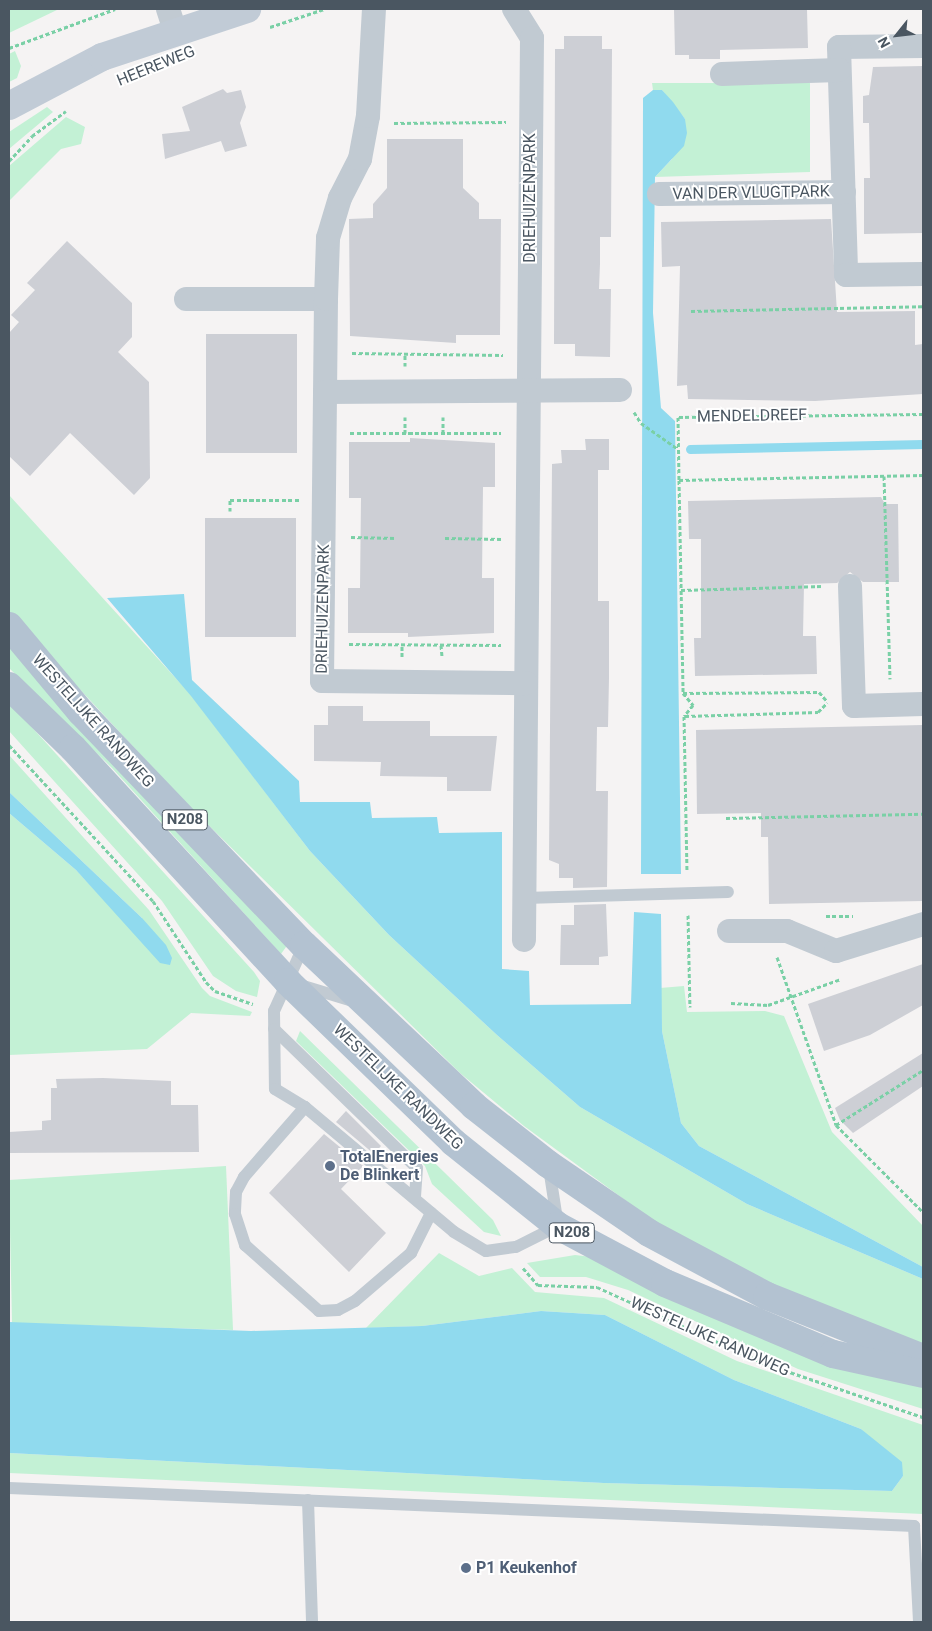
<!DOCTYPE html>
<style>
body{margin:0}
#map{position:relative;width:932px;height:1631px;overflow:hidden;background:#f5f3f3;font-family:Roboto,sans-serif}
div>[style]{position:absolute}
[style*='--x']{left:calc(var(--x)*1px);top:calc(var(--y)*1px);width:calc(var(--w)*1px);rotate:calc(var(--a)*1deg)}
.green>*{inset:0;background:#c3f1d5}
.water>*{inset:0;background:#90daee}
.stream>*{height:9px;margin:-4.5px;padding:0 4.5px;transform-origin:4.5px;border-radius:4.5px;background:#90daee}
.building>*{inset:0;background:#cdcfd5;transform-origin:0 0}
.path>*{height:3px;margin-top:-1.5px;transform-origin:0;background:repeating-linear-gradient(90deg,#7ad0a6 0 4px,transparent 0 6.5px)}
.service>*{height:12px;margin:-6px;padding:0 6px;transform-origin:6px;border-radius:6px;background:#c1cad2}
.minor>*{height:24px;margin:-12px;padding:0 12px;transform-origin:12px;border-radius:12px;background:#c1cad2}
.secondary>*{height:28px;margin:-14px;padding:0 14px;transform-origin:14px;border-radius:14px;background:#c1cbd6}
.primary>*{height:28px;margin:-14px;padding:0 14px;transform-origin:14px;border-radius:14px;background:#b3c2d1}
.dots>*{width:14px;height:14px;translate:-50% -50%;box-sizing:border-box;border:2px solid #fff;border-radius:50%}
span{translate:-50% -50%;white-space:nowrap;text-align:center;line-height:1.15;-webkit-text-stroke:4px #fff;paint-order:stroke}
.shield-label span{padding:1px 4px;background:#fff;border:1px solid;border-radius:4px;-webkit-text-stroke-width:0}
.shield-label{font-size:15px;color:#4a5661;font-weight:700}
.street-label{font-size:16px;color:#4a5661}
.service-label{font-size:16px;color:#4e5e75;font-weight:700}
.left{translate:0 -50%;text-align:left}
.frame{position:absolute;inset:0;border:10px solid #4a5661;pointer-events:none}
.north{position:absolute;left:872px;top:10px;width:50px;height:50px;-webkit-text-stroke:4px #fff;paint-order:stroke;rotate:241deg;font-size:14px;font-weight:700;line-height:20px;text-align:center;color:#4a5661}
.north::after{content:'';display:block;margin:auto;width:18px;height:22px;background:#4a5661;clip-path:polygon(50% 0,100% 100%,50% 72%,0 100%)}
</style>
<div id="map">
<div class="green">
<i style="clip-path:polygon(9px 9px,59px 9px,9px 33px)"></i>
<i style="clip-path:polygon(15px 51px,21px 66px,17px 78px,9px 82px,9px 54px)"></i>
<i style="clip-path:polygon(652px 83px,810px 83px,810px 172px,655px 177px,672px 159px,685px 119px,662px 90px,653px 90px)"></i>
<i style="clip-path:polygon(47px 107px,53px 112px,9px 149px,9px 132px)"></i>
<i style="clip-path:polygon(66px 117px,85px 127px,81px 144px,61px 149px,9px 201px,9px 166px)"></i>
<i style="clip-path:polygon(9px 495px,191px 695px,310px 851px,389px 935px,497px 1035px,580px 1107px,747px 1204px,923px 1279px,923px 1345px,763px 1283px,659px 1225px,524px 1126px,460px 1073px,179px 796px,9px 613px)"></i>
<i style="clip-path:polygon(9px 641px,285px 934px,286px 947px,281px 954px,112px 768px,9px 668px)"></i>
<i style="clip-path:polygon(9px 702px,254px 972px,260px 981px,257px 997px,236px 991px,213px 976px,162px 901px,9px 731px)"></i>
<i style="clip-path:polygon(9px 755px,149px 910px,202px 988px,210px 996px,252px 1012px,250px 1016px,191px 1013px,147px 1049px,9px 1055px,9px 813px,76px 870px,142px 941px,142px 918px,9px 792px)"></i>
<i style="clip-path:polygon(684px 986px,687px 1012px,765px 1011px,784px 1016px,832px 1132px,923px 1226px,923px 1267px,699px 1146px,681px 1123px,662px 1031px,660px 988px)"></i>
<i style="clip-path:polygon(300px 1031px,493px 1220px,501px 1236px,484px 1232px,432px 1184px,425px 1166px,296px 1041px)"></i>
<i style="clip-path:polygon(226px 1166px,233px 1330px,12px 1323px,9px 1180px)"></i>
<i style="clip-path:polygon(439px 1253px,479px 1276px,512px 1268px,535px 1292px,604px 1298px,737px 1361px,923px 1425px,923px 1514px,9px 1473px,9px 1453px,604px 1483px,892px 1491px,903px 1476px,861px 1429px,734px 1380px,605px 1315px,541px 1311px,422px 1326px,366px 1328px)"></i>
<i style="clip-path:polygon(575px 1255px,592px 1257px,923px 1384px,923px 1409px,798px 1369px,628px 1290px,586px 1277px,540px 1277px,527px 1263px)"></i>
</div>
<div class="water">
<i style="clip-path:polygon(653px 90px,662px 90px,673px 102px,685px 119px,687px 133px,684px 146px,655px 177px,653px 313px,661px 408px,675px 421px,681px 874px,641px 874px,643px 98px)"></i>
<i style="clip-path:polygon(184px 594px,192px 680px,299px 781px,300px 802px,370px 802px,372px 818px,437px 817px,439px 833px,502px 832px,502px 969px,529px 971px,530px 1005px,631px 1004px,634px 912px,661px 914px,662px 1031px,681px 1123px,699px 1146px,923px 1267px,923px 1279px,747px 1204px,580px 1107px,497px 1035px,389px 935px,310px 851px,191px 696px,107px 598px)"></i>
<i style="clip-path:polygon(9px 792px,142px 918px,166px 945px,172px 958px,170px 965px,160px 963px,76px 870px,9px 813px)"></i>
<i style="clip-path:polygon(541px 1311px,605px 1315px,734px 1380px,861px 1429px,902px 1462px,903px 1476px,892px 1491px,604px 1483px,9px 1453px,9px 1322px,251px 1331px,422px 1326px)"></i>
</div>
<div class="stream">
<i style="--x:690;--y:449;--w:233;--a:-1.2"></i>
</div>
<div class="building">
<i style="clip-path:polygon(674px 9px,807px 9px,808px 48px,720px 50px,720px 59px,689px 59px,689px 55px,675px 55px)"></i>
<i style="clip-path:polygon(564px 36px,602px 36px,602px 49px,612px 49px,611px 237px,600px 237px,600px 264px,599px 289px,611px 289px,610px 357px,575px 356px,575px 344px,554px 344px,555px 49px,564px 49px)"></i>
<i style="clip-path:polygon(923px 66px,923px 233px,864px 234px,864px 178px,870px 178px,869px 123px,863px 123px,863px 96px,869px 95px,873px 67px)"></i>
<i style="clip-path:polygon(223px 89px,227px 93px,241px 90px,246px 107px,240px 123px,247px 146px,225px 152px,221px 141px,165px 159px,162px 134px,190px 131px,182px 107px)"></i>
<i style="clip-path:polygon(387px 139px,463px 139px,463px 188px,479px 203px,479px 219px,501px 219px,500px 335px,456px 335px,456px 343px,350px 336px,349px 219px,373px 218px,373px 204px,387px 188px)"></i>
<i style="clip-path:polygon(831px 219px,837px 312px,915px 311px,915px 345px,923px 344px,923px 394px,815px 401px,688px 399px,687px 385px,677px 386px,680px 266px,662px 267px,661px 222px)"></i>
<i style="clip-path:polygon(67px 241px,132px 303px,132px 337px,118px 352px,149px 382px,150px 478px,134px 495px,70px 433px,30px 476px,9px 456px,9px 333px,19px 322px,11px 315px,35px 290px,27px 283px)"></i>
<i style="left:297px;top:334px;width:119px;height:91px;rotate:90deg"></i>
<i style="clip-path:polygon(410px 438px,495px 443px,495px 487px,483px 487px,482px 578px,494px 578px,494px 633px,408px 637px,408px 633px,348px 633px,348px 588px,360px 588px,361px 498px,349px 498px,349px 442px,410px 442px)"></i>
<i style="clip-path:polygon(585px 439px,609px 439px,609px 470px,598px 470px,598px 601px,609px 601px,609px 678px,608px 727px,597px 727px,596px 791px,608px 791px,607px 887px,573px 888px,573px 878px,559px 878px,559px 864px,549px 860px,552px 464px,562px 463px,561px 450px,586px 450px)"></i>
<i style="clip-path:polygon(881px 497px,885px 504px,898px 504px,899px 582px,863px 582px,850px 572px,837px 583px,804px 584px,803px 636px,816px 636px,817px 674px,695px 676px,694px 638px,701px 638px,701px 539px,689px 539px,688px 501px)"></i>
<i style="left:296px;top:518px;width:119px;height:91px;rotate:90deg"></i>
<i style="clip-path:polygon(328px 706px,363px 706px,363px 721px,430px 721px,430px 736px,497px 736px,491px 791px,447px 791px,447px 777px,380px 776px,381px 762px,314px 761px,314px 725px,328px 725px)"></i>
<i style="clip-path:polygon(923px 725px,923px 901px,769px 904px,768px 837px,761px 837px,761px 813px,697px 814px,696px 730px)"></i>
<i style="clip-path:polygon(606px 904px,608px 956px,599px 957px,599px 965px,560px 965px,561px 925px,574px 925px,574px 905px)"></i>
<i style="clip-path:polygon(923px 964px,923px 1005px,870px 1035px,824px 1051px,808px 1004px)"></i>
<i style="clip-path:polygon(923px 1053px,923px 1086px,853px 1133px,840px 1120px,835px 1108px)"></i>
<i style="clip-path:polygon(103px 1078px,171px 1081px,171px 1105px,198px 1105px,199px 1152px,10px 1153px,9px 1132px,42px 1130px,42px 1121px,51px 1120px,51px 1088px,57px 1088px,56px 1079px)"></i>
<i style="clip-path:polygon(346px 1111px,381px 1146px,374px 1154px,336px 1122px)"></i>
<i style="clip-path:polygon(324px 1134px,363px 1166px,341px 1189px,386px 1233px,349px 1272px,269px 1193px)"></i>
</div>
<div class="path">
<i style="--x:270;--y:27;--w:57;--a:-18.4"></i>
<i style="--x:9;--y:48;--w:113;--a:-20.2"></i>
<i style="--x:394;--y:123;--w:112;--a:-0.5"></i>
<i style="--x:9;--y:161;--w:34;--a:-47"></i>
<i style="--x:32;--y:136;--w:42;--a:-36.3"></i>
<i style="--x:691;--y:311;--w:232;--a:-1.2"></i>
<i style="--x:352;--y:353;--w:151;--a:0.8"></i>
<i style="--x:405;--y:366;--w:12;--a:-90"></i>
<i style="--x:634;--y:412;--w:13;--a:58"></i>
<i style="--x:641;--y:423;--w:45;--a:35.1"></i>
<i style="--x:923;--y:414;--w:245;--a:179.3"></i>
<i style="--x:678;--y:417;--w:63;--a:89.1"></i>
<i style="--x:679;--y:480;--w:244;--a:-1.2"></i>
<i style="--x:405;--y:417;--w:16;--a:90"></i>
<i style="--x:443;--y:417;--w:16;--a:90"></i>
<i style="--x:350;--y:433;--w:151;--a:0"></i>
<i style="--x:884;--y:476;--w:203;--a:88.3"></i>
<i style="--x:679;--y:480;--w:213;--a:88.9"></i>
<i style="--x:683;--y:693;--w:16;--a:50"></i>
<i style="--x:693;--y:705;--w:14;--a:129"></i>
<i style="--x:684;--y:716;--w:155;--a:88.9"></i>
<i style="--x:230;--y:511;--w:11;--a:-90"></i>
<i style="--x:230;--y:500;--w:69;--a:0"></i>
<i style="--x:351;--y:537;--w:45;--a:1.3"></i>
<i style="--x:445;--y:538;--w:57;--a:1"></i>
<i style="--x:681;--y:590;--w:142;--a:-1.6"></i>
<i style="--x:349;--y:644;--w:152;--a:0.4"></i>
<i style="--x:441;--y:645;--w:12;--a:85"></i>
<i style="--x:402;--y:657;--w:12;--a:-90"></i>
<i style="--x:683;--y:693;--w:136;--a:-0.4"></i>
<i style="--x:819;--y:692;--w:11;--a:49"></i>
<i style="--x:685;--y:716;--w:133;--a:-1.7"></i>
<i style="--x:818;--y:712;--w:13;--a:-45"></i>
<i style="--x:9;--y:745;--w:212;--a:47.3"></i>
<i style="--x:153;--y:901;--w:97;--a:56.8"></i>
<i style="--x:206;--y:982;--w:13;--a:45"></i>
<i style="--x:215;--y:991;--w:40;--a:18.9"></i>
<i style="--x:726;--y:818;--w:197;--a:-1.2"></i>
<i style="--x:688;--y:915;--w:92;--a:88.8"></i>
<i style="--x:826;--y:916;--w:27;--a:0"></i>
<i style="--x:777;--y:957;--w:178;--a:70.6"></i>
<i style="--x:836;--y:1125;--w:123;--a:45"></i>
<i style="--x:731;--y:1003;--w:37;--a:3"></i>
<i style="--x:768;--y:1005;--w:77;--a:-19.6"></i>
<i style="--x:836;--y:1125;--w:103;--a:-32.3"></i>
<i style="--x:523;--y:1268;--w:23;--a:49"></i>
<i style="--x:538;--y:1285;--w:59;--a:1.9"></i>
<i style="--x:597;--y:1287;--w:186;--a:24.5"></i>
<i style="--x:766;--y:1364;--w:166;--a:18.7"></i>
</div>
<div class="service">
<i style="--x:525;--y:898;--w:203;--a:-1.7"></i>
<i style="--x:304;--y:945;--w:72;--a:114.4"></i>
<i style="--x:274;--y:1011;--w:78;--a:89.3"></i>
<i style="--x:275;--y:1089;--w:35;--a:31"></i>
<i style="--x:305;--y:1107;--w:194;--a:40"></i>
<i style="--x:454;--y:1232;--w:37;--a:31"></i>
<i style="--x:486;--y:1251;--w:30;--a:-8"></i>
<i style="--x:516;--y:1247;--w:47;--a:-26.6"></i>
<i style="--x:558;--y:1226;--w:59;--a:-98.8"></i>
<i style="--x:300;--y:985;--w:55;--a:16.8"></i>
<i style="--x:274;--y:1029;--w:199;--a:44.2"></i>
<i style="--x:417;--y:1168;--w:29;--a:94"></i>
<i style="--x:305;--y:1107;--w:93;--a:131.1"></i>
<i style="--x:244;--y:1177;--w:17;--a:118"></i>
<i style="--x:236;--y:1192;--w:22;--a:93"></i>
<i style="--x:235;--y:1214;--w:33;--a:72"></i>
<i style="--x:245;--y:1245;--w:99;--a:41.7"></i>
<i style="--x:319;--y:1311;--w:19;--a:-3"></i>
<i style="--x:338;--y:1310;--w:19;--a:-28"></i>
<i style="--x:355;--y:1301;--w:74;--a:-40.6"></i>
<i style="--x:411;--y:1253;--w:45;--a:-63.4"></i>
<i style="--x:9;--y:1488;--w:906;--a:2.4"></i>
<i style="--x:914;--y:1526;--w:96;--a:87"></i>
<i style="--x:308;--y:1500;--w:122;--a:88.1"></i>
</div>
<div class="minor">
<i style="--x:168;--y:9;--w:26;--a:72"></i>
<i style="--x:514;--y:9;--w:34;--a:58"></i>
<i style="--x:532;--y:38;--w:902;--a:90.51"></i>
<i style="--x:923;--y:46;--w:84;--a:179.3"></i>
<i style="--x:839;--y:47;--w:228;--a:88.2"></i>
<i style="--x:846;--y:275;--w:77;--a:-0.7"></i>
<i style="--x:722;--y:74;--w:117;--a:-2"></i>
<i style="--x:659;--y:194;--w:185;--a:-0.6"></i>
<i style="--x:186;--y:299;--w:140;--a:0"></i>
<i style="--x:326;--y:299;--w:382;--a:90.6"></i>
<i style="--x:322;--y:681;--w:204;--a:0.6"></i>
<i style="--x:326;--y:299;--w:61;--a:-88.1"></i>
<i style="--x:328;--y:238;--w:42;--a:-73.3"></i>
<i style="--x:340;--y:198;--w:44;--a:-62.9"></i>
<i style="--x:360;--y:159;--w:44;--a:-79.5"></i>
<i style="--x:368;--y:116;--w:107;--a:-86.8"></i>
<i style="--x:325;--y:392;--w:295;--a:-0.4"></i>
<i style="--x:850;--y:586;--w:120;--a:88.1"></i>
<i style="--x:854;--y:706;--w:69;--a:-1.7"></i>
<i style="--x:729;--y:931;--w:58;--a:0"></i>
<i style="--x:787;--y:931;--w:53;--a:22.2"></i>
<i style="--x:836;--y:951;--w:91;--a:-17.2"></i>
</div>
<div class="secondary">
<i style="--x:9;--y:106;--w:105;--a:-27.8"></i>
<i style="--x:102;--y:57;--w:153;--a:-18.3"></i>
</div>
<div class="primary">
<i style="--x:9;--y:626;--w:112;--a:50.1"></i>
<i style="--x:81;--y:712;--w:323;--a:46.3"></i>
<i style="--x:304;--y:945;--w:234;--a:43.4"></i>
<i style="--x:474;--y:1106;--w:94;--a:38.1"></i>
<i style="--x:548;--y:1164;--w:122;--a:34.3"></i>
<i style="--x:649;--y:1233;--w:134;--a:28.1"></i>
<i style="--x:767;--y:1296;--w:168;--a:21.7"></i>
<i style="--x:9;--y:686;--w:89;--a:44.1"></i>
<i style="--x:73;--y:748;--w:318;--a:47.4"></i>
<i style="--x:288;--y:982;--w:230;--a:44.1"></i>
<i style="--x:453;--y:1142;--w:134;--a:38.7"></i>
<i style="--x:558;--y:1226;--w:121;--a:28"></i>
<i style="--x:665;--y:1283;--w:182;--a:22.9"></i>
<i style="--x:833;--y:1354;--w:92;--a:12.5"></i>
</div>
<div class="dots">
<i style="left:330px;top:1166px;background:#5c6f8a"></i>
<i style="left:466px;top:1568px;background:#5c6f8a"></i>
</div>
<div class="shield-label">
<span style="left:185px;top:820px">N208</span>
<span style="left:572px;top:1233px">N208</span>
</div>
<div class="street-label">
<span style="left:156px;top:66px;rotate:-22deg">HEEREWEG</span>
<span style="left:751px;top:193px;rotate:-1deg">VAN DER VLUGTPARK</span>
<span style="left:530px;top:198px;rotate:-90deg">DRIEHUIZENPARK</span>
<span style="left:752px;top:416px;rotate:-1deg">MENDELDREEF</span>
<span style="left:323px;top:609px;rotate:-89deg">DRIEHUIZENPARK</span>
<span style="left:93px;top:721px;rotate:48deg">WESTELIJKE RANDWEG</span>
<span style="left:398px;top:1087px;rotate:44deg">WESTELIJKE RANDWEG</span>
<span style="left:710px;top:1337px;rotate:24deg">WESTELIJKE RANDWEG</span>
</div>
<div class="service-label">
<span class="left" style="left:340px;top:1166px">TotalEnergies<br>De Blinkert</span>
<span class="left" style="left:476px;top:1568px">P1 Keukenhof</span>
</div>
<div class="frame"></div>
<div class="north">N</div>
</div>
